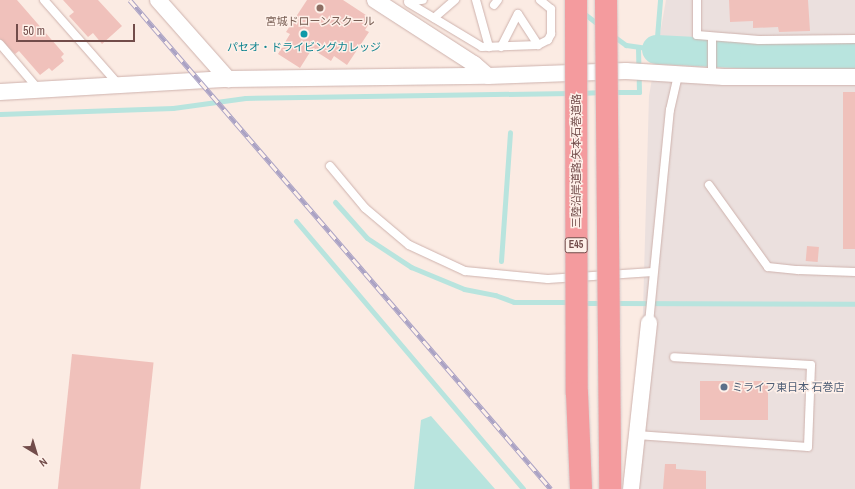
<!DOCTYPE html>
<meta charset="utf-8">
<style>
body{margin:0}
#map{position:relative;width:855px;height:489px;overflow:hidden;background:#fbebe3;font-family:"Archivo Narrow","Noto Sans JP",sans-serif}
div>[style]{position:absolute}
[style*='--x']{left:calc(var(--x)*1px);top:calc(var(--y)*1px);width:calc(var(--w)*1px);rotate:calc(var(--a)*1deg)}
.industrial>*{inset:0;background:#ebe0de}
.water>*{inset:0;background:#b8e4de}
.stream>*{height:5px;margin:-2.5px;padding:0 2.5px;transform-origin:2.5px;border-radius:2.5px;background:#b8e4de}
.river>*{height:29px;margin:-14.5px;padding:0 14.5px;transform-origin:14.5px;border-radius:14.5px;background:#b8e4de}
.building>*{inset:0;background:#f0c1bb;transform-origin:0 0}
.roads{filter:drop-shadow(0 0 1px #ceb2ad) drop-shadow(0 0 1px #ceb2ad)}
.service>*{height:8px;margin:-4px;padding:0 4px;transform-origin:4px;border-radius:4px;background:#fff}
.minor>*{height:16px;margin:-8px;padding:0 8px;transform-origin:8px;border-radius:8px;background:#fff}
.rail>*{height:4.5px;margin-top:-2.25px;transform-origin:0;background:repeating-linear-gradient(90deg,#fef0e9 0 9px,#aaa2c4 0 18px);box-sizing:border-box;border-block:1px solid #aaa2c4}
.bridges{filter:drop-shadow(0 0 1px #d5c9c9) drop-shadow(0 0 1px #d5c9c9)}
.motorway-bridge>*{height:22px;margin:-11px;padding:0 11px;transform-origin:11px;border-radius:11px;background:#f49b9e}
.dots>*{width:11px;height:11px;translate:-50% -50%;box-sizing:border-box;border:2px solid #fef0e9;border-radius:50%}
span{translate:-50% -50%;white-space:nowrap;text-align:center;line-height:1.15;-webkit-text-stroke:3px #fef0e9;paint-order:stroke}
.shield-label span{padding:1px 3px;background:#fef0e9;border:1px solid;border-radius:3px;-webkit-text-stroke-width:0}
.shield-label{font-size:10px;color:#724c4a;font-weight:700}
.education-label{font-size:11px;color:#785e54}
.culture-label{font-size:11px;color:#0d838f}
.street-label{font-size:11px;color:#724c4a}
.service-label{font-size:11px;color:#4e5e75}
.left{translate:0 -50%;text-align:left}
.north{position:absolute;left:16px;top:433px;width:40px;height:40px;-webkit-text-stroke:3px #fef0e9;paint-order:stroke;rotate:142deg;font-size:11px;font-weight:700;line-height:16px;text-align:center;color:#724c4a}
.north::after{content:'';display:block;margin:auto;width:14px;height:18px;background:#724c4a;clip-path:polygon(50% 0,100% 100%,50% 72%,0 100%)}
.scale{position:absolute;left:16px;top:24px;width:119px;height:18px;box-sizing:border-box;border:2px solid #724c4a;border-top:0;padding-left:5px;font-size:12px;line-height:14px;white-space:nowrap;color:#724c4a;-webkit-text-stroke:3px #fef0e9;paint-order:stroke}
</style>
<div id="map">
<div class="industrial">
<i style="clip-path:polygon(666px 0,855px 0,855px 489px,638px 489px,649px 96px)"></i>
</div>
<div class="water">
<i style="clip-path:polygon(431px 416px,495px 489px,414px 489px,421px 420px)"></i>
</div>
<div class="stream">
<i style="--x:582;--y:12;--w:21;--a:37"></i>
<i style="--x:612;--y:35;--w:17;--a:36"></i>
<i style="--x:626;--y:45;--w:30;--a:8"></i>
<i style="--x:656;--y:49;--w:49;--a:-85.3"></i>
<i style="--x:611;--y:92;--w:28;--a:0"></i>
<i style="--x:639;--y:92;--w:45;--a:-91.3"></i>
<i style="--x:581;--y:93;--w:20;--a:-3"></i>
<i style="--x:0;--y:114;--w:173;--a:-2"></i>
<i style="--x:173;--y:108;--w:73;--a:-7.9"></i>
<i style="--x:245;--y:98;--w:326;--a:-0.9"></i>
<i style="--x:335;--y:202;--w:48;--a:48.4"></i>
<i style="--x:367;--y:238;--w:53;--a:33.4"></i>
<i style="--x:411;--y:267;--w:57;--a:22.5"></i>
<i style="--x:464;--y:289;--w:32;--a:11"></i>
<i style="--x:495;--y:295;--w:20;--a:20"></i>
<i style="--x:514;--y:302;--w:58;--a:0"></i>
<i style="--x:296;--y:221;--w:351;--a:49.7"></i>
<i style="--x:501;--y:261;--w:129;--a:-86"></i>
<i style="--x:582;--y:303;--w:22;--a:0"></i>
<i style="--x:614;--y:303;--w:241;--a:0.2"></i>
</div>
<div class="river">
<i style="--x:656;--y:49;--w:98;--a:2.9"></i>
<i style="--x:754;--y:54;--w:101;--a:0"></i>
</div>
<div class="building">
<i style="clip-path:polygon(0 0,17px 0,64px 54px,61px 57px,64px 61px,52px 71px,49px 68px,40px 75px,19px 51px,15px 54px,0 39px)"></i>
<i style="clip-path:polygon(63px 0,98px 0,122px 26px,102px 44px,93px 33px,88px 37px,69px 16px,74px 12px)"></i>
<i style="clip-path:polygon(307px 0,343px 0,372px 19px,365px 30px,369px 32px,347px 65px,334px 56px,331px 61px,312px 49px,300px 68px,278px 54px,290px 34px,286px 32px)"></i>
<i style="clip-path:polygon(729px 0,808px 0,810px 31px,779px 32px,778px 27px,753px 28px,753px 21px,730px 22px)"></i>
<i style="left:843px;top:92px;width:12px;height:157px"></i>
<i style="left:807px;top:246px;width:12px;height:15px;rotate:5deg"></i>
<i style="left:72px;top:354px;width:82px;height:136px;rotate:6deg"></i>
<i style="left:700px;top:381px;width:68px;height:39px"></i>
<i style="clip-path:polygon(665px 464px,676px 464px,676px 469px,706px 471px,706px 489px,663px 489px)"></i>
</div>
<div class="roads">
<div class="service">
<i style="--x:44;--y:0;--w:113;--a:48.6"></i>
<i style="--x:476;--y:0;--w:49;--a:74.5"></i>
<i style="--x:697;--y:0;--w:35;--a:90"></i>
<i style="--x:697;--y:35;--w:62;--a:4.6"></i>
<i style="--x:759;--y:40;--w:96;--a:-0.6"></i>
<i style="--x:408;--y:2;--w:15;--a:-8"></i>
<i style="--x:409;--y:3;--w:85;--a:31.1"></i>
<i style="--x:482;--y:47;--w:56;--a:-2"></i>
<i style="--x:538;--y:45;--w:11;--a:-27"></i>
<i style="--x:548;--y:40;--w:7;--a:-63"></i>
<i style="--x:551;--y:34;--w:25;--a:-90"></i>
<i style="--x:551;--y:9;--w:14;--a:-141"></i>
<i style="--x:494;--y:5;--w:6;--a:-51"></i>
<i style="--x:434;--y:18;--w:28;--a:-41"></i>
<i style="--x:0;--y:44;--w:60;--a:49.7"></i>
<i style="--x:501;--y:47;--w:37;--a:-63"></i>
<i style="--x:518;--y:14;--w:37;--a:57"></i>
<i style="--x:712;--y:76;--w:39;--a:-90"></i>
<i style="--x:330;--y:166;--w:55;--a:50.2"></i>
<i style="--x:365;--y:208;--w:57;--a:40.1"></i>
<i style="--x:409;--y:245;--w:62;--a:24.9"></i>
<i style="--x:465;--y:271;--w:83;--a:5.5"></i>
<i style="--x:548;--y:279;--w:105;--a:-3.8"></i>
<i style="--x:709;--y:185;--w:101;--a:54.3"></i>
<i style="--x:768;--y:267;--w:30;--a:6"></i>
<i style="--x:798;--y:270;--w:57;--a:2"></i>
<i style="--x:649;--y:323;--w:214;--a:-84.4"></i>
<i style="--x:670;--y:110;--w:37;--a:-77"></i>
<i style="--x:637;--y:435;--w:171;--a:4"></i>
<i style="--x:808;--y:447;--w:82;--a:-87.9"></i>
<i style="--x:811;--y:365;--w:137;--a:-176.7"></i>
</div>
<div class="minor">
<i style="--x:158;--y:0;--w:106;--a:48.5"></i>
<i style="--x:375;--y:0;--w:118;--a:32.9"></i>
<i style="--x:474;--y:64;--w:18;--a:41"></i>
<i style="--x:0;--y:92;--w:228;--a:-3.3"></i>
<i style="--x:228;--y:79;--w:260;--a:-0.7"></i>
<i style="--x:488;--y:76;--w:138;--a:-2.1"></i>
<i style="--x:626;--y:71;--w:98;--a:3.5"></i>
<i style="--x:724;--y:77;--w:131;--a:0"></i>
<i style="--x:631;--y:489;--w:167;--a:-83.8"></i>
</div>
</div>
<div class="rail">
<i style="--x:130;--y:0;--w:645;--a:49.27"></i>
</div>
<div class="bridges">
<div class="motorway-bridge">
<i style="--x:576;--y:0;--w:393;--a:89.9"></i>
<i style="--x:577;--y:393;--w:96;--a:87.6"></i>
<i style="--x:606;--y:0;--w:489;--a:89.5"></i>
</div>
</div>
<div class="dots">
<i style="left:320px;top:8px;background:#8d6e63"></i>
<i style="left:304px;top:34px;background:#0f9aa8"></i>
<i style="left:724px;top:387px;background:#5c6f8a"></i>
</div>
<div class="shield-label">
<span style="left:576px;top:245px">E45</span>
</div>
<div class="education-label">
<span style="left:320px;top:21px">宮城ドローンスクール</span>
</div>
<div class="culture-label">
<span style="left:304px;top:47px">パセオ・ドライビングカレッジ</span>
</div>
<div class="street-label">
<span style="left:576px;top:161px;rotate:-90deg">三陸沿岸道路;矢本石巻道路</span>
</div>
<div class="service-label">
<span class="left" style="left:732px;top:387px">ミライフ東日本 石巻店</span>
</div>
<div class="north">N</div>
<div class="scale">50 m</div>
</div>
